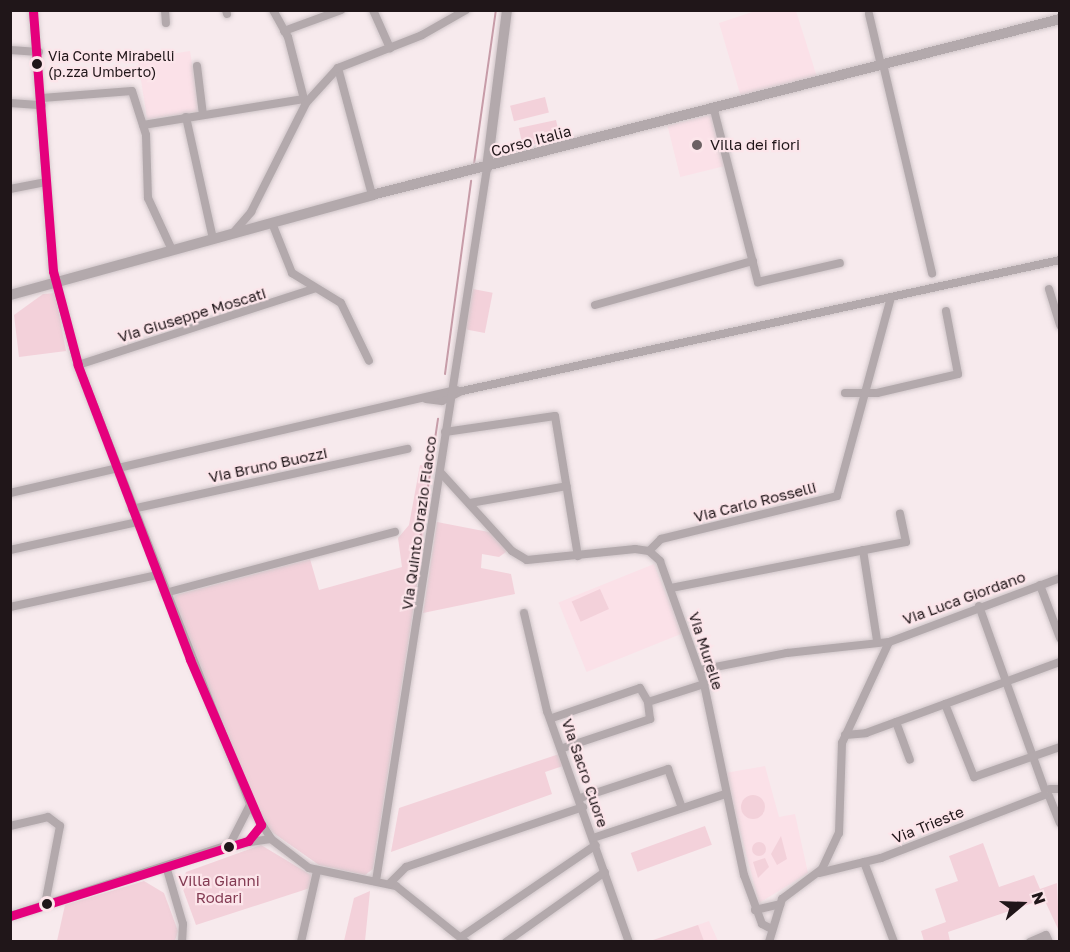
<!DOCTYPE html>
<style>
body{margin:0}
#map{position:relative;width:1070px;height:952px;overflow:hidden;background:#f7eaed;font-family:"Golos Text",sans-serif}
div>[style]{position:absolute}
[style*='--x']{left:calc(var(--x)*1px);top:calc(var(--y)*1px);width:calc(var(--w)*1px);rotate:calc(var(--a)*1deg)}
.built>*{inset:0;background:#fbe1e8;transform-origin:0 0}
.green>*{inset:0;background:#f3d1da;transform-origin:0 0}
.round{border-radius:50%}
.stream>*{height:2px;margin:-1px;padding:0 1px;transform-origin:1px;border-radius:1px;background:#c79ca8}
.roads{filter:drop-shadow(0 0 2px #cfc5c8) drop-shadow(0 0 2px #cfc5c8)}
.minor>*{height:8px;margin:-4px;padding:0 4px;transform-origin:4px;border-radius:4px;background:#b3a9ac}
.tertiary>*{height:10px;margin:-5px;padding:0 5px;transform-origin:5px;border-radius:5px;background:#b3a9ac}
.bus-1>*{height:9px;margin:-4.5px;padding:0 4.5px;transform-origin:4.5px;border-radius:4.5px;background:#e5007d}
.dots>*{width:16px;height:16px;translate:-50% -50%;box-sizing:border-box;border:3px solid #fce5ea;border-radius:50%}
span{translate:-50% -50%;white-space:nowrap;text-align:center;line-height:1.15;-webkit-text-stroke:4.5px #fce5ea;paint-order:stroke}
.bus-label{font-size:14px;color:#201619}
.left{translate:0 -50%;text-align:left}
.street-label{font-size:15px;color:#201619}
.poi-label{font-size:15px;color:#201619}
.park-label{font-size:15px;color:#833b53}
.frame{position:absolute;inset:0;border:12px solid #201619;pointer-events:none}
.north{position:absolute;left:992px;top:874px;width:60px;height:60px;-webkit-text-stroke:4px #fce5ea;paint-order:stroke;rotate:71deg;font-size:16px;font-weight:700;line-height:24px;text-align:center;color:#201619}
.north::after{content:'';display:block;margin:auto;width:21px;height:27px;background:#201619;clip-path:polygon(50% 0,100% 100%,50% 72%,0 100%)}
</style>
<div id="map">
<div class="built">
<i style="clip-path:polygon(755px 11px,796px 11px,817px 77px,741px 97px,719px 23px)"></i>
<i style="left:190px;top:51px;width:61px;height:53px;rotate:81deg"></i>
<i style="left:714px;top:114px;width:53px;height:48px;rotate:76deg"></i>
<i style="left:654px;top:564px;width:75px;height:103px;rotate:68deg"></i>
<i style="clip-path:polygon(765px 766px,779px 817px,795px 814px,808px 873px,759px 903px,725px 773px)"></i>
<i style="clip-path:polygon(709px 921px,718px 941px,650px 942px)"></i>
</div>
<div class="green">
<i style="left:545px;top:97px;width:16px;height:36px;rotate:76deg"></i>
<i style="left:556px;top:120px;width:19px;height:38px;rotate:78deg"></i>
<i style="left:473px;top:289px;width:20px;height:41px;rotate:11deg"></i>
<i style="clip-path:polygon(55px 293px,66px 351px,19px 357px,14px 315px,43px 294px)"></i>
<i style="clip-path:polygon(420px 465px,432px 467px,416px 593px,373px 869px,365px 875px,319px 865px,272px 832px,250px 797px,172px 600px,176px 595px,310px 559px,319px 590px,402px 567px,398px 538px,409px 525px)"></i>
<i style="clip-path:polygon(437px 522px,499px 534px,510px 549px,499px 557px,482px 554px,481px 568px,511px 574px,515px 594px,423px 613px)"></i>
<i style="left:600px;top:589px;width:22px;height:31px;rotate:66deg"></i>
<i style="clip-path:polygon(559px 754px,563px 766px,545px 772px,552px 794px,391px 852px,399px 808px)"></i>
<i class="round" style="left:741px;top:795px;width:24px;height:24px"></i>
<i style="left:705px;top:826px;width:20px;height:79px;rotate:70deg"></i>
<i style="clip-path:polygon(781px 836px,787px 859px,777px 865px,771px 854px)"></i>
<i class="round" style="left:752px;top:842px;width:14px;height:14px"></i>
<i style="clip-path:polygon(983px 843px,999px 887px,1034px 875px,1040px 889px,1057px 883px,1059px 931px,1044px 899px,948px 932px,950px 941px,924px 941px,921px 931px,946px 922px,935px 889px,958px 881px,949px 856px)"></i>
<i style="clip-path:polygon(261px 845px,311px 875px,310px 888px,196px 925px,181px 884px,186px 872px)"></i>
<i style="clip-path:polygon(765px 858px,769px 867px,758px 878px,753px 862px)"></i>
<i style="clip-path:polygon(144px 881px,164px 893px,178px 931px,175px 941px,57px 941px,65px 905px)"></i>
<i style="clip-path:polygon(370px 891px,365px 941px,344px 941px,354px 898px)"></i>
<i style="clip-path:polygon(698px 925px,704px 941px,650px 941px)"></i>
</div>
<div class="stream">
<i style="--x:474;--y:164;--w:156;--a:-81.9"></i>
<i style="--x:445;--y:374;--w:195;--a:-82.3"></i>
<i style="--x:415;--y:573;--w:156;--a:-81.5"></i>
</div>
<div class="roads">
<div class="minor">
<i style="--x:33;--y:10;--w:262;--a:85.6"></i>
<i style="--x:53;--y:271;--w:97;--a:75.1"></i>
<i style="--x:78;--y:365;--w:472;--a:68.6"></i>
<i style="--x:250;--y:805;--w:40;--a:58"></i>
<i style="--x:271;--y:839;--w:48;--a:37.3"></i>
<i style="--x:309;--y:868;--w:89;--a:11.7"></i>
<i style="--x:396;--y:886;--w:90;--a:38.7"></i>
<i style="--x:165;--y:10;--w:13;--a:86"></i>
<i style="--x:226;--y:10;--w:4;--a:76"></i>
<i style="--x:273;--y:10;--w:31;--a:61"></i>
<i style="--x:288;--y:37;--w:68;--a:75.6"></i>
<i style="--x:373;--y:10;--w:42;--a:65.9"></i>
<i style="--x:869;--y:14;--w:52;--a:76.8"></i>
<i style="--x:284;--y:31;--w:61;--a:-20.2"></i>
<i style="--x:10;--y:50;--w:29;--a:4"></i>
<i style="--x:883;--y:64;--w:215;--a:76.8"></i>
<i style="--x:197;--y:66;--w:49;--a:83"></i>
<i style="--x:338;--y:68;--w:131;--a:75"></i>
<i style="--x:42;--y:98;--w:90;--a:-4.4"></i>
<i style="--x:132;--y:91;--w:46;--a:72.3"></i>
<i style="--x:146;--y:135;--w:63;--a:88.2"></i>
<i style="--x:148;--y:198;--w:57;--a:65.2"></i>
<i style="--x:10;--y:103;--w:32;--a:4"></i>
<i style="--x:714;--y:110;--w:178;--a:75.7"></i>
<i style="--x:758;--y:282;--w:84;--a:-13"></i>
<i style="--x:186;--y:117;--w:125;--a:77.5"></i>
<i style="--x:143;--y:125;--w:163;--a:-9.2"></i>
<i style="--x:10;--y:189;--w:36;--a:-11"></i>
<i style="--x:272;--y:223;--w:54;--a:68.2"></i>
<i style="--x:292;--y:273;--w:57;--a:31.5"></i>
<i style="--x:341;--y:303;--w:64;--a:64.2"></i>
<i style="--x:233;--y:233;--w:28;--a:-49"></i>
<i style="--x:251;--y:212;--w:122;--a:-63.2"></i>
<i style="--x:306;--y:103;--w:47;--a:-47.6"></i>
<i style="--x:338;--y:68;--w:90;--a:-21.4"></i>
<i style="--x:422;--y:35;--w:51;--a:-29.6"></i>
<i style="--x:1049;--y:289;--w:38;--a:73"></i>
<i style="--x:595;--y:305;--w:164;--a:-15.6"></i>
<i style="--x:78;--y:365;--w:248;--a:-17.9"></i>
<i style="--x:845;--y:393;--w:32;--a:0"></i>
<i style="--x:877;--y:393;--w:83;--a:-13.2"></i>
<i style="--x:958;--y:374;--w:64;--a:-100.8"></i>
<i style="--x:426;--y:399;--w:16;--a:7"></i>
<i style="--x:442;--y:401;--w:22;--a:-27"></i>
<i style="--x:462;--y:391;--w:612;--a:-12.36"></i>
<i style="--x:445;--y:432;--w:111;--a:-8.3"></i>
<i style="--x:555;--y:416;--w:142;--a:80.7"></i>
<i style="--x:441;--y:473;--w:105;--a:47.7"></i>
<i style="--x:512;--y:551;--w:17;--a:31"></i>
<i style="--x:527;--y:560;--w:109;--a:-5.8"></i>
<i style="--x:635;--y:549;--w:14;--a:8"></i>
<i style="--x:649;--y:551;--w:15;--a:42"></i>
<i style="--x:660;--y:561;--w:131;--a:70.3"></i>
<i style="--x:704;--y:684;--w:195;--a:78.2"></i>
<i style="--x:744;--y:875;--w:52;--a:69.8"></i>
<i style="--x:762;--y:924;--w:9;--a:27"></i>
<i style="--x:10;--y:493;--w:458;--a:-13"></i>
<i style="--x:470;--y:503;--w:98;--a:-9.9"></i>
<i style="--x:132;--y:509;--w:282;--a:-12.3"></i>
<i style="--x:10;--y:550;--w:130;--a:-12.4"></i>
<i style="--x:863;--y:550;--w:91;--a:81.2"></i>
<i style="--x:649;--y:551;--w:17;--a:-45"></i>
<i style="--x:661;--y:539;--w:181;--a:-13.7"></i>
<i style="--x:837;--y:496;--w:206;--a:-74.8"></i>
<i style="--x:1040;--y:585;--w:57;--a:69.3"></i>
<i style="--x:671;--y:588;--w:239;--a:-11.1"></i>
<i style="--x:906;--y:542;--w:29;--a:-102"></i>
<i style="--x:165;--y:593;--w:238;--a:-14.9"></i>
<i style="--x:979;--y:606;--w:195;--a:70.3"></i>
<i style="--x:10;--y:607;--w:150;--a:-12.3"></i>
<i style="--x:524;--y:613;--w:101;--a:76.8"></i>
<i style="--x:547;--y:711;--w:245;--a:70.5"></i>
<i style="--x:700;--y:670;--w:89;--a:-11.1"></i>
<i style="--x:787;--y:653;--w:103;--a:-6.2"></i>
<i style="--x:945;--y:704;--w:79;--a:68.3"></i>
<i style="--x:974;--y:777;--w:91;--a:-19.2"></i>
<i style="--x:552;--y:718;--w:93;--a:-18.8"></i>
<i style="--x:640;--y:688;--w:16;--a:60"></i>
<i style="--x:648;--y:702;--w:59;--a:-17.8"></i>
<i style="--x:896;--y:722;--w:40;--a:69.8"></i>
<i style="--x:845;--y:735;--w:21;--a:-5"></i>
<i style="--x:866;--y:733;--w:207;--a:-20.1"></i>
<i style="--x:563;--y:748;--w:92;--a:-18.4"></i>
<i style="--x:650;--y:719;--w:17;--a:-97"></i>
<i style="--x:1050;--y:789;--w:10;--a:0"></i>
<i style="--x:1049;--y:796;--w:29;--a:68"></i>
<i style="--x:580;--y:798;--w:93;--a:-18.2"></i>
<i style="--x:668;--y:769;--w:41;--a:70.3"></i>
<i style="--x:10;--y:826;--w:39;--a:-13"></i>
<i style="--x:48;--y:817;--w:15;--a:37"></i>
<i style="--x:60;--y:826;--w:80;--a:100.8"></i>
<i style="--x:593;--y:838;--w:139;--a:-18.4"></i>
<i style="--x:230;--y:844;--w:44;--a:-62.9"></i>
<i style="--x:864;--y:862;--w:85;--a:69.4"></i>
<i style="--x:166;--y:866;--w:60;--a:73.7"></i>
<i style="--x:183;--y:924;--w:18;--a:93"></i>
<i style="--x:819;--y:873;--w:64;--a:-13.6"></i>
<i style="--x:881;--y:858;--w:175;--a:-21.1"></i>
<i style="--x:376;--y:881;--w:722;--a:-81.15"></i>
<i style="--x:389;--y:884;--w:24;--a:-45"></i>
<i style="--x:406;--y:867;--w:187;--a:-18.7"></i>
<i style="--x:755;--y:910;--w:26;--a:-13"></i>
<i style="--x:10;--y:916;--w:230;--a:-18"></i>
<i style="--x:229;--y:845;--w:42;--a:-8.1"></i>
<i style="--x:461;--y:937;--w:163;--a:-34.3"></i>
<i style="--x:301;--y:942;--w:73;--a:-77.3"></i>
<i style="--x:506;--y:942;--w:121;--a:-35.3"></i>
<i style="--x:769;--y:942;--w:45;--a:-73.2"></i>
<i style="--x:782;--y:899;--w:50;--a:-36.9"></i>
<i style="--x:822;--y:869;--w:40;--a:-65"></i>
<i style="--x:839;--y:833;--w:90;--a:-88.1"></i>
<i style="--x:842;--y:743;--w:111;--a:-65"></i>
<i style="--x:889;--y:642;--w:183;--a:-20.5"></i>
<i style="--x:1030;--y:942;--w:17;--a:-24"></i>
<i style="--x:1046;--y:935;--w:8;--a:67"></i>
</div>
<div class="tertiary">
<i style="--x:487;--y:168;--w:159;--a:-82.8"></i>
<i style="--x:10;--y:295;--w:376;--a:-15.4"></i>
<i style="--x:372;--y:195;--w:710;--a:-14.35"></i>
</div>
</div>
<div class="bus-1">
<i style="--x:10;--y:916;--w:250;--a:-17.5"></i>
<i style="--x:248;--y:841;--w:21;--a:-51"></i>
<i style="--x:261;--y:825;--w:181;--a:-113.2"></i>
<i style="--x:190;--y:659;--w:315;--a:-110.9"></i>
<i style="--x:78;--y:365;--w:97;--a:-104.9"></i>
<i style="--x:53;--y:271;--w:262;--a:-94.4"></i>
</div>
<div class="dots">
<i style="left:37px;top:64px;background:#201619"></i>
<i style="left:697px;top:145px;background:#6b6063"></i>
<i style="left:229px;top:847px;background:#201619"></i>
<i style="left:47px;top:904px;background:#201619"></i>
</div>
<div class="bus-label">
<span class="left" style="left:48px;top:64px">Via Conte Mirabelli<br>(p.zza Umberto)</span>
</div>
<div class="street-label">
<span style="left:531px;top:141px;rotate:-15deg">Corso Italia</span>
<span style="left:192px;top:315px;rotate:-17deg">Via Giuseppe Moscati</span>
<span style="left:268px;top:465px;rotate:-12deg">Via Bruno Buozzi</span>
<span style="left:755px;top:502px;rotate:-14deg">Via Carlo Rosselli</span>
<span style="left:419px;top:523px;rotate:-82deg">Via Quinto Orazio Flacco</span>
<span style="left:964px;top:598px;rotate:-20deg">Via Luca Giordano</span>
<span style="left:706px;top:651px;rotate:72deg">Via Murelle</span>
<span style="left:585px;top:773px;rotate:71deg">Via Sacro Cuore</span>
<span style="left:928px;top:825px;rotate:-22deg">Via Trieste</span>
</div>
<div class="poi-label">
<span class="left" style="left:710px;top:145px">Villa dei fiori</span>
</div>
<div class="park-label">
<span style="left:219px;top:889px">Villa Gianni<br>Rodari</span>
</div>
<div class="frame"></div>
<div class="north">N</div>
</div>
